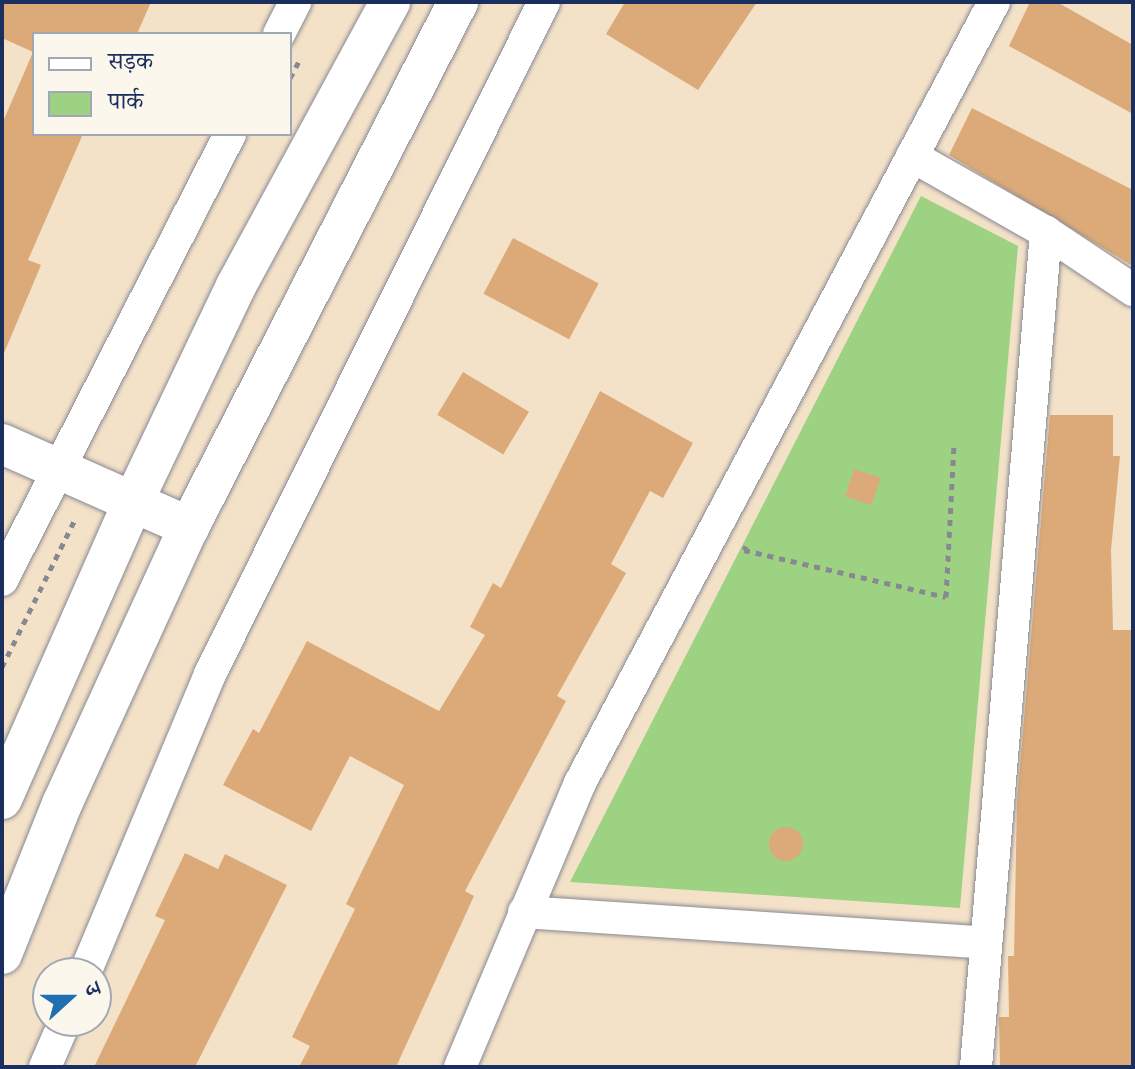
<!DOCTYPE html>
<meta charset="utf-8">
<style>
body{margin:0}
#map{position:relative;width:1135px;height:1069px;overflow:hidden;background:#f4e2c8;font-family:"EB Garamond","Noto Serif Devanagari",serif}
div>[style]{position:absolute}
[style*='--x']{left:calc(var(--x)*1px);top:calc(var(--y)*1px);width:calc(var(--w)*1px);rotate:calc(var(--a)*1deg)}
.green>*{inset:0;background:#9dd283}
.building>*{inset:0;background:#dcaa78;transform-origin:0 0}
.round{border-radius:50%}
.path>*{height:5px;margin-top:-2.5px;transform-origin:0;background:repeating-linear-gradient(90deg,#888893 0 6px,transparent 0 12px)}
.roads{filter:drop-shadow(0 0 2px #888893) drop-shadow(0 0 2px #888893)}
.minor>*{height:32px;margin:-16px;padding:0 16px;transform-origin:16px;border-radius:16px;background:#fff}
.tertiary>*{height:40px;margin:-20px;padding:0 20px;transform-origin:20px;border-radius:20px;background:#fff}
span{translate:-50% -50%;white-space:nowrap;text-align:center;line-height:1.15;-webkit-text-stroke:6px #fbf7ec;paint-order:stroke}
.frame{position:absolute;inset:0;border:4px solid #1b2f5e;pointer-events:none}
.legend{position:absolute;left:32px;top:32px;width:260px;height:104px;box-sizing:border-box;background:#fbf7ec;border:2px solid #a1a7b3;margin:0;padding:10px 14px;list-style:none;font-size:24px;color:#1b2f5e}
.legend li{display:flex;align-items:center;gap:16px;height:40px}
.legend b{width:40px;border:2px solid #a1a7b3}
.north{position:absolute;left:32px;top:957px;width:80px;height:80px;box-sizing:border-box;background:#fbf7ec;border:2px solid #a1a7b3;border-radius:50%;rotate:69deg;font-size:22px;font-weight:700;line-height:32px;text-align:center;color:#1b2f5e}
.north::after{content:'';display:block;margin:auto;width:28px;height:36px;background:#1f6fb2;clip-path:polygon(50% 0,100% 100%,50% 72%,0 100%)}
</style>
<div id="map">
<div class="green">
<i style="clip-path:polygon(921px 196px,1018px 246px,960px 908px,570px 882px)"></i>
</div>
<div class="building">
<i style="clip-path:polygon(2px 2px,151px 2px,137px 34px,34px 34px,34px 134px,83px 134px,28px 260px,41px 265px,2px 358px,2px 124px,33px 52px,2px 38px)"></i>
<i style="clip-path:polygon(625px 2px,757px 2px,698px 90px,606px 34px)"></i>
<i style="clip-path:polygon(1030px 2px,1057px 2px,1133px 45px,1133px 114px,1009px 46px)"></i>
<i style="clip-path:polygon(972px 108px,1133px 190px,1133px 266px,949px 155px)"></i>
<i style="left:513px;top:238px;width:97px;height:63px;rotate:28deg"></i>
<i style="left:463px;top:372px;width:77px;height:50px;rotate:31deg"></i>
<i style="clip-path:polygon(600px 391px,693px 443px,663px 498px,650px 491px,611px 564px,626px 573px,557px 696px,566px 701px,465px 891px,474px 896px,396px 1067px,299px 1067px,310px 1046px,292px 1037px,355px 909px,346px 904px,404px 785px,350px 756px,311px 831px,223px 785px,253px 729px,259px 733px,307px 641px,439px 711px,485px 635px,470px 627px,493px 583px,501px 588px)"></i>
<i style="clip-path:polygon(1050px 415px,1113px 415px,1113px 456px,1120px 456px,1111px 550px,1113px 630px,1133px 630px,1133px 1067px,1000px 1067px,999px 1017px,1009px 1017px,1008px 956px,1014px 956px,1017px 802px)"></i>
<i style="left:854px;top:469px;width:28px;height:29px;rotate:18deg"></i>
<i class="round" style="left:769px;top:827px;width:34px;height:34px"></i>
<i style="clip-path:polygon(185px 853px,218px 869px,225px 854px,287px 885px,195px 1067px,94px 1067px,165px 920px,155px 916px)"></i>
</div>
<div class="path">
<i style="--x:290;--y:78;--w:19;--a:-62"></i>
<i style="--x:746;--y:546;--w:4;--a:117"></i>
<i style="--x:744;--y:550;--w:207;--a:13.1"></i>
<i style="--x:946;--y:597;--w:152;--a:-87"></i>
<i style="--x:2;--y:667;--w:167;--a:-63.7"></i>
</div>
<div class="roads">
<div class="minor">
<i style="--x:279;--y:34;--w:36;--a:-63"></i>
<i style="--x:912;--y:156;--w:154;--a:29.6"></i>
<i style="--x:1046;--y:232;--w:105;--a:33.7"></i>
<i style="--x:2;--y:580;--w:501;--a:-62.92"></i>
<i style="--x:524;--y:912;--w:463;--a:3.8"></i>
<i style="--x:85;--y:973;--w:324;--a:-67.3"></i>
<i style="--x:210;--y:674;--w:750;--a:-63.57"></i>
<i style="--x:45;--y:1067;--w:50;--a:-66.5"></i>
<i style="--x:460;--y:1067;--w:308;--a:-67.1"></i>
<i style="--x:580;--y:783;--w:884;--a:-62.07"></i>
<i style="--x:976;--y:1067;--w:838;--a:-85.21"></i>
</div>
<div class="tertiary">
<i style="--x:2;--y:444;--w:205;--a:23.9"></i>
<i style="--x:2;--y:799;--w:325;--a:-66.2"></i>
<i style="--x:133;--y:502;--w:239;--a:-64.5"></i>
<i style="--x:236;--y:286;--w:323;--a:-61.5"></i>
<i style="--x:2;--y:954;--w:162;--a:-68.2"></i>
<i style="--x:62;--y:804;--w:305;--a:-65.4"></i>
<i style="--x:189;--y:527;--w:590;--a:-62.87"></i>
</div>
</div>
<div class="frame"></div>
<ul class="legend">
<li><b style="height:10px;background:#fff"></b>सड़क</li>
<li><b style="height:22px;background:#9dd283"></b>पार्क</li>
</ul>
<div class="north">उ</div>
</div>
